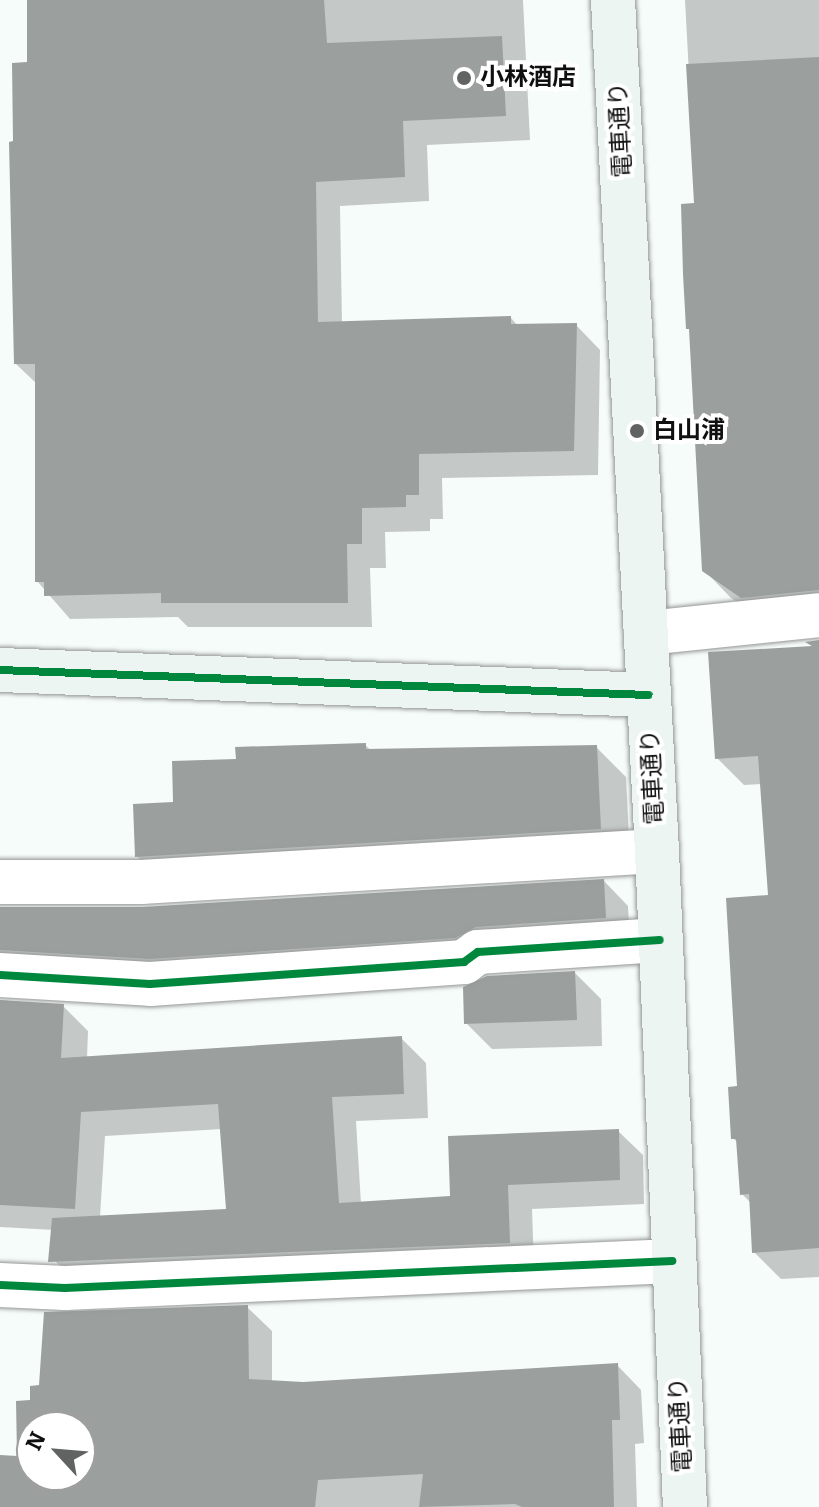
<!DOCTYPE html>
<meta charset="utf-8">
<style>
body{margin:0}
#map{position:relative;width:819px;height:1507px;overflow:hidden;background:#f6fcfa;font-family:Bitter,"Noto Sans JP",serif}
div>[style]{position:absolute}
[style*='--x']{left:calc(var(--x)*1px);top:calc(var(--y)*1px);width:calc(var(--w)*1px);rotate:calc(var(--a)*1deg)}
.shadow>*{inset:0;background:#0003}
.building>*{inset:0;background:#9ba09e}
.roads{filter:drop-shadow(0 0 2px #949695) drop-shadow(0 0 2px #949695)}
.street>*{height:44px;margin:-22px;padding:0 22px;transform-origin:22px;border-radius:22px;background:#fefffe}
.secondary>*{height:44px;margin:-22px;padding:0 22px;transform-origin:22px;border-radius:22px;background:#ecf5f2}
.cycleway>*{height:8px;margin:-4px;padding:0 4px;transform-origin:4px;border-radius:4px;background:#00873e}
.dots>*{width:22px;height:22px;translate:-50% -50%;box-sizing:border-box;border:4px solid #fff;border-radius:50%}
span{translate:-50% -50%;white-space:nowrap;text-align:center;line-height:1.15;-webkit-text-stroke:8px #fff;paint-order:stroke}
.poi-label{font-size:24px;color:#101010;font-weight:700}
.left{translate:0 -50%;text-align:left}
.street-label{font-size:24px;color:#101010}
.north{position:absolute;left:16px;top:1411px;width:80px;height:80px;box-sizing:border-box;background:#fff;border:2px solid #9f9f9f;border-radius:50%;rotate:296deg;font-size:22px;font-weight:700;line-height:32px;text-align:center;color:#101010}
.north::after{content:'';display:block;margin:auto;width:28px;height:36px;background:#606362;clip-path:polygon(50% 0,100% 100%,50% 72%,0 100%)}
</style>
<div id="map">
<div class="shadow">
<i style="clip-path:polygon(29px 0,523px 0,530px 140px,427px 145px,429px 201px,340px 206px,342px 324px,511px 318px,518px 326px,576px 325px,600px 350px,598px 475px,442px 478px,443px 519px,430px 519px,430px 531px,385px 532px,386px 568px,370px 568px,372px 627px,188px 627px,178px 617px,70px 619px,37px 581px,37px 384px,16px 364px,15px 143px,29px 64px)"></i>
<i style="clip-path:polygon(685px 0,819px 0,819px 621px,770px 624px,731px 598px,704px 570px,696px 205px)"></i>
<i style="clip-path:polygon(819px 640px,819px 1277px,781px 1279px,754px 1252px,752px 1204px,742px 1194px,739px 1144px,733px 1138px,770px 897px,762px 784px,744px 785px,717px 758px)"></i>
<i style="clip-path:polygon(365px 745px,372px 751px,596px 747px,626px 777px,630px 859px,167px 886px,137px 856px,175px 804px,238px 761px)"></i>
<i style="clip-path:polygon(604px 881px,628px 906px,630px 943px,0 996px,0 909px,141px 909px)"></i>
<i style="clip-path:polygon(575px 973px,601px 999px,602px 1046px,492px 1049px,466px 1023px)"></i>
<i style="clip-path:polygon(evenodd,0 1000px,63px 1006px,88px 1031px,87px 1058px,401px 1038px,426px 1063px,428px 1118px,356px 1121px,361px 1204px,452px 1198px,618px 1131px,643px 1155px,644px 1204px,532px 1209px,534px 1267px,81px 1286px,56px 1262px,55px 1230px,0 1227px,0 1000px,222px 1129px,228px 1211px,100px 1217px,105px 1136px,222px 1129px)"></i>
<i style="clip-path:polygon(evenodd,247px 1307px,272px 1331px,272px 1382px,303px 1384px,617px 1365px,641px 1390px,644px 1443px,635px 1444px,637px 1507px,0 1507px,0 1457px,19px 1459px,32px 1402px,247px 1307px,32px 1427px,80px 1427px,80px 1475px,32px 1475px,32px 1427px)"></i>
</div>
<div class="building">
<i style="clip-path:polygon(27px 0,324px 0,327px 43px,502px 36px,506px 116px,403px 121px,405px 177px,316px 182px,318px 322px,511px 316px,511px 324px,577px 323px,574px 451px,419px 454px,419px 495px,406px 495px,406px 507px,362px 508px,362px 544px,347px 544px,348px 603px,161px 603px,161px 593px,44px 596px,44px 582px,35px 582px,35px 364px,14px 364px,9px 142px,13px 141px,12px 63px,27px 62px)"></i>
<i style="clip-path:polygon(819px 57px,819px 590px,741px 598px,702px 571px,689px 329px,686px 329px,683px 274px,681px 204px,694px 203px,686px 64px)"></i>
<i style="clip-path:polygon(819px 640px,819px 1248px,752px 1253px,749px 1194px,740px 1195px,736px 1139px,731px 1139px,728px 1087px,737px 1086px,726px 898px,768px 895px,758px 756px,715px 759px,708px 652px,812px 646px,805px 642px)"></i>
<i style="clip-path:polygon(366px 743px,366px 749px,597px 745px,601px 829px,135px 857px,133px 804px,173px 802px,172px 761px,236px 759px,235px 747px)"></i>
<i style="clip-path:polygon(604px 879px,606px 918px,476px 927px,455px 938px,150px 959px,0 950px,0 907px,142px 907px)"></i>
<i style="clip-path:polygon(575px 971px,577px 1020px,464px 1024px,463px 987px,487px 976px)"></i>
<i style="clip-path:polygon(0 1000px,64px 1004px,61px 1058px,402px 1036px,404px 1094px,332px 1097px,339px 1203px,450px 1196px,448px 1136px,619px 1129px,620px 1180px,508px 1185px,510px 1243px,48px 1262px,52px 1218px,226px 1209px,218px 1104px,81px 1112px,75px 1209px,0 1205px)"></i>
<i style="clip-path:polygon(evenodd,248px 1305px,249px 1379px,303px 1382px,618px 1363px,620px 1420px,612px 1420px,614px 1507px,522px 1507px,515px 1504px,419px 1507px,423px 1474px,318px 1480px,315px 1507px,0 1507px,0 1455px,17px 1456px,16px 1401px,30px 1400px,30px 1386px,39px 1385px,44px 1312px,248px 1305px,32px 1427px,80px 1427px,80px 1475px,32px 1475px,32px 1427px)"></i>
</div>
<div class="roads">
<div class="street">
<i style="--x:646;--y:633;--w:174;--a:-5.9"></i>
<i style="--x:0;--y:882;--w:141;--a:0"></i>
<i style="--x:141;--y:882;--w:517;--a:-3.44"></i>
<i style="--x:0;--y:975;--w:150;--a:3.4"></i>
<i style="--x:150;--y:984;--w:315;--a:-4"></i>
<i style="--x:464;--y:962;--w:17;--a:-36"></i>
<i style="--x:478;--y:952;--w:182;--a:-3.8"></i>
<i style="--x:0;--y:1285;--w:65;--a:2.6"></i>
<i style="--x:65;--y:1288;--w:608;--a:-2.55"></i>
</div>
<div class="secondary">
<i style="--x:613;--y:0;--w:852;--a:87.04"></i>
<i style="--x:657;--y:851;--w:657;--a:87.56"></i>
<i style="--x:0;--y:670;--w:649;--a:2.21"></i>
</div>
</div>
<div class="cycleway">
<i style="--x:0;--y:670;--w:649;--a:2.21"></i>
<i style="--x:0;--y:975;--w:150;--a:3.4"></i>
<i style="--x:150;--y:984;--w:315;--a:-4"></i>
<i style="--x:464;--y:962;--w:17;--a:-36"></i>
<i style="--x:478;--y:952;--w:182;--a:-3.8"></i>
<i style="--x:0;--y:1285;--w:65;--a:2.6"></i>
<i style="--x:65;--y:1288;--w:608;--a:-2.55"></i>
</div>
<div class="dots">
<i style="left:464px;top:78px;background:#606362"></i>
<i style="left:637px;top:431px;background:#606362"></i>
</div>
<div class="poi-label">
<span class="left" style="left:480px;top:78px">小林酒店</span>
<span class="left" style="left:653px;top:431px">白山浦</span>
</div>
<div class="street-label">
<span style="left:621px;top:130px;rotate:-93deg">電車通り</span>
<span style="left:653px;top:777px;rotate:-93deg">電車通り</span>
<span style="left:681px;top:1425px;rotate:-93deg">電車通り</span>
</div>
<div class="north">N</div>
</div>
